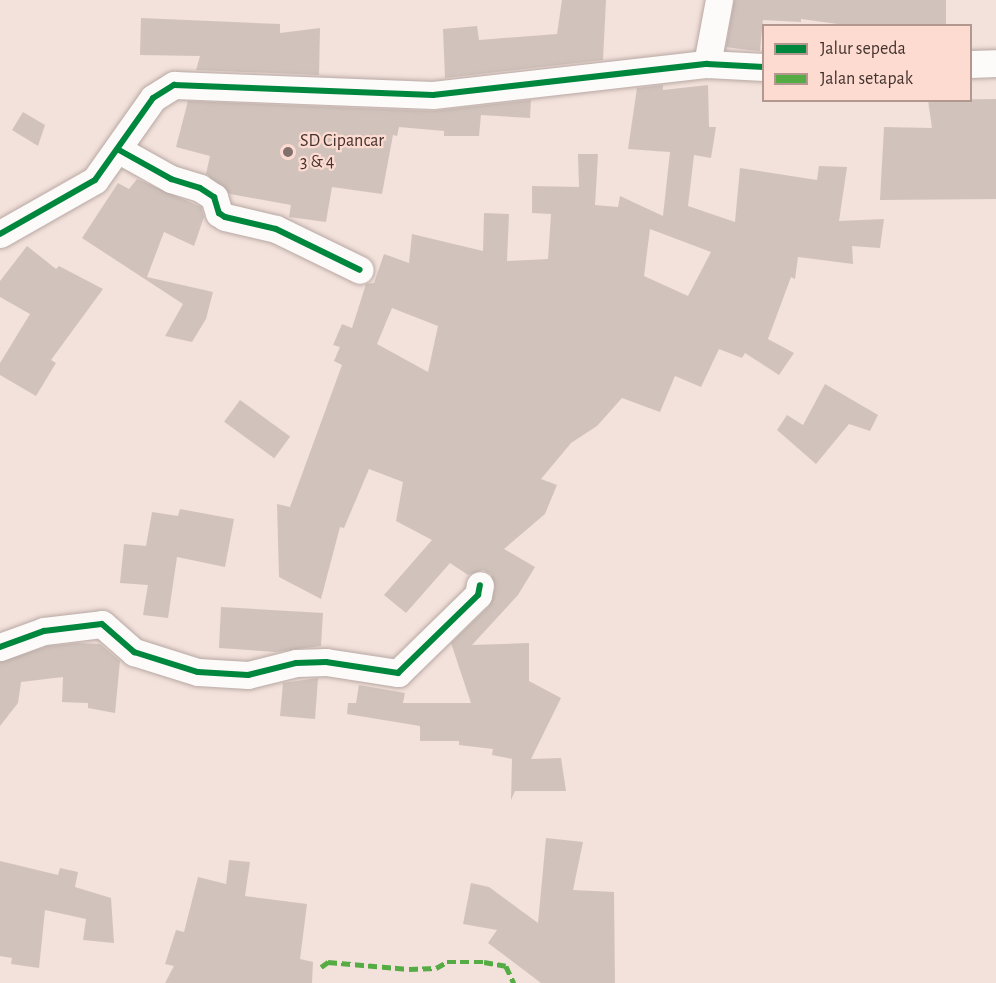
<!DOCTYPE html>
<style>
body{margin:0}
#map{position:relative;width:996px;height:983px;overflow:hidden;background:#f3e1db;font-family:"Alegreya Sans",sans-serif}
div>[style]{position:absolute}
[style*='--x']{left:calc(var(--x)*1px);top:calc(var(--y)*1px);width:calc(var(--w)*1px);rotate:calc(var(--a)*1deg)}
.building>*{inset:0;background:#d1c3bc;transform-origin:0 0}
.roads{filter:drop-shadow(0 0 2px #b7a8a3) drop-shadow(0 0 2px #b7a8a3)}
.street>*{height:27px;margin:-13.5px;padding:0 13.5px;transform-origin:13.5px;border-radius:13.5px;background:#fdfafa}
.quiet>*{height:4.5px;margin-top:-2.25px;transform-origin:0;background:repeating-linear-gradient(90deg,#56ac44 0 9px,transparent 0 13.5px)}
.cycleway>*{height:6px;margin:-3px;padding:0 3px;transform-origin:3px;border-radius:3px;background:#00873e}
.dots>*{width:16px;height:16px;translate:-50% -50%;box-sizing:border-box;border:3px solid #fddbd1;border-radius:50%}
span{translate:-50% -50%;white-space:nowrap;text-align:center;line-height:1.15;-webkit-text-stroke:4.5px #fddbd1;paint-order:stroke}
.poi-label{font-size:18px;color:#43332e}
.left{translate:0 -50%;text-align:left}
.legend{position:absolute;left:762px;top:24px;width:210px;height:78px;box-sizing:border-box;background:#fddbd1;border:2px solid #b39890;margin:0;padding:8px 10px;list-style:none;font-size:18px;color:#43332e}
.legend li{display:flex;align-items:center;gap:12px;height:30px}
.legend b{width:30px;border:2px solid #b39890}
</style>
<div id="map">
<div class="building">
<i style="clip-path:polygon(562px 0,606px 0,603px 60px,445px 78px,443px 29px,477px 26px,479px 40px,557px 34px)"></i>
<i style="clip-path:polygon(734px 0,946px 0,946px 26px,852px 26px,801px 19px,801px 22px,763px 20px,760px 51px,748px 50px,726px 47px)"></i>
<i style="clip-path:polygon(141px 18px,280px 24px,280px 33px,320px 28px,319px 75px,196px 70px,200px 56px,140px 55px)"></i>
<i style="clip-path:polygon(evenodd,663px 85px,663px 90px,708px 85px,709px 127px,716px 127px,711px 158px,694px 155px,688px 206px,735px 222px,740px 168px,817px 180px,819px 166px,847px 167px,839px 221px,884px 219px,880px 248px,852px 246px,853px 264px,798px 257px,795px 279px,791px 277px,768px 339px,794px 353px,779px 375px,745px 353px,742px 358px,719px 349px,701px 387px,675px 376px,660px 412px,622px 398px,597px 426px,571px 443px,541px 479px,557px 485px,545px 514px,504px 549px,535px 567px,518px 595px,472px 645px,529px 643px,529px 681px,561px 698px,531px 759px,561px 758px,566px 791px,515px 791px,511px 800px,512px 759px,492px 755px,493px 749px,459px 745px,459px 741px,420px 741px,420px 726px,347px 714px,348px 703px,356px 703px,359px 685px,405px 693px,403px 703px,471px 703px,451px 643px,489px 606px,495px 588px,491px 574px,483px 570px,468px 575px,450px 563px,406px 613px,384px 595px,432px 540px,396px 521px,403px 482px,369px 469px,344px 528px,340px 527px,321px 599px,279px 577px,277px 504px,290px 507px,342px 365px,334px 361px,340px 347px,333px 345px,342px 324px,352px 328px,366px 284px,374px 283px,384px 254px,409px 263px,412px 234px,483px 251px,484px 213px,509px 214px,507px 261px,548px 259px,551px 214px,532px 213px,532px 186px,579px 187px,578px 154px,598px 154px,595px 205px,618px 207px,620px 196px,663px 216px,670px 152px,628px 149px,637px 88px,663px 85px,650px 229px,711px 252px,688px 296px,644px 276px,650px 229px,663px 85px,392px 308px,438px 326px,428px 372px,377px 344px,392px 308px)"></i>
<i style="clip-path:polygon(996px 99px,996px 199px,880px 200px,884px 127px,932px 128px,928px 100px)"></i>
<i style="clip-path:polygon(531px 100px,530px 118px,481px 115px,479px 136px,444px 136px,444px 131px,399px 127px,397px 136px,393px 135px,382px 194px,332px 187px,326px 222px,289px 217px,291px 205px,230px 194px,206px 174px,210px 156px,176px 147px,188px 101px,433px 111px)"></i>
<i style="clip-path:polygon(23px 112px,45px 125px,38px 146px,12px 130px)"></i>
<i style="clip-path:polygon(137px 179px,201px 207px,204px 217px,194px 246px,164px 232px,147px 277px,213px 292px,206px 319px,192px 342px,165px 336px,183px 304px,82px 238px,118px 183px,129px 189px)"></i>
<i style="clip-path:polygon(27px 246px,56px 269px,59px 266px,103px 289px,51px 360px,56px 363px,36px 396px,0 375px,0 363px,30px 314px,0 297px,0 281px)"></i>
<i style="clip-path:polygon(825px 384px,878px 415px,870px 431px,849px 424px,816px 464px,777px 430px,787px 415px,803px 425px)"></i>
<i style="left:240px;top:400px;width:62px;height:27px;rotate:36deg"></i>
<i style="clip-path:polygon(180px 509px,234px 519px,225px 567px,177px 557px,168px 618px,143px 615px,148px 585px,120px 583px,124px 544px,146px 546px,152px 512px,178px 516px)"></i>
<i style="clip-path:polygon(221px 607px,323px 613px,321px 646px,276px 652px,219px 648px)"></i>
<i style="clip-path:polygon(77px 643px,100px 644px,120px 661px,115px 713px,88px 708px,88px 703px,62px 702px,63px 677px,21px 682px,18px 703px,0 726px,0 662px,48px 646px)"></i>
<i style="clip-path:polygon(318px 678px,315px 719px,280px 716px,283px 683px)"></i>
<i style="clip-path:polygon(546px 838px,583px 842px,573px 890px,614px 892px,615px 983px,541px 983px,488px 943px,497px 930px,463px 924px,471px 883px,489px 887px,538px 923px)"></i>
<i style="clip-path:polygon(229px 860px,250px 862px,245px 896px,307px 904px,300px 959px,313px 962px,312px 983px,165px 983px,174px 966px,165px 964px,176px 930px,184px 932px,198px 877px,226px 884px)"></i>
<i style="clip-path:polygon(0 861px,58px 875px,60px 868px,78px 872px,75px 887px,111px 898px,114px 943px,83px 940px,86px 919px,45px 910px,39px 968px,11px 964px,12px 958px,0 956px)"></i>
</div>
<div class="roads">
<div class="street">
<i style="--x:707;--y:64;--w:65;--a:-79.4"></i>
<i style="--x:970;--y:64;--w:26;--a:-2"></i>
<i style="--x:119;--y:150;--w:60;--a:29.1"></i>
<i style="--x:171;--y:179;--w:30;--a:17"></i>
<i style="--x:200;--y:188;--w:17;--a:33"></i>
<i style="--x:214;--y:197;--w:17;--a:73"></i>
<i style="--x:219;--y:213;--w:7;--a:34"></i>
<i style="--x:225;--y:217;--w:52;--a:13.2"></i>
<i style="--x:276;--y:229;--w:93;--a:26"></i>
<i style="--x:0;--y:234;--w:109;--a:-29.6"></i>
<i style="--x:95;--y:180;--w:100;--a:-54.7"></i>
<i style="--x:153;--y:98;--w:25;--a:-32"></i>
<i style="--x:174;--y:85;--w:259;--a:2.2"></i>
<i style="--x:433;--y:95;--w:276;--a:-6.5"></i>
<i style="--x:707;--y:64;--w:57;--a:3"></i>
<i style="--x:0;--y:647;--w:47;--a:-20"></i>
<i style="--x:44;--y:631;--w:58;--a:-6.9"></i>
<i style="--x:102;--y:624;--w:43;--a:41.2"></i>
<i style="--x:134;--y:652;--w:67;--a:17.4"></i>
<i style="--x:198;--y:672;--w:50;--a:3.4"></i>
<i style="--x:248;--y:675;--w:49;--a:-14"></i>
<i style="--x:296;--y:663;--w:30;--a:-2"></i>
<i style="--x:326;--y:662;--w:73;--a:8.7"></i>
<i style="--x:398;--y:673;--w:112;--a:-44.3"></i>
<i style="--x:478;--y:595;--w:10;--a:-79"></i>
</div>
</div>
<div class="quiet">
<i style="--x:321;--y:967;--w:9;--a:-36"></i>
<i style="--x:328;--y:962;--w:81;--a:4.9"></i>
<i style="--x:409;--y:969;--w:27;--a:-2"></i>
<i style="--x:436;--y:968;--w:13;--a:-29"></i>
<i style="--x:447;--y:962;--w:37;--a:0"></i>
<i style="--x:484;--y:962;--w:22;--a:10"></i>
<i style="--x:506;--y:966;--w:19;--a:65"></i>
</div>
<div class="cycleway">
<i style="--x:119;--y:150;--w:60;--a:29.1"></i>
<i style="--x:171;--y:179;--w:30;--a:17"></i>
<i style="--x:200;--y:188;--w:17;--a:33"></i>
<i style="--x:214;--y:197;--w:17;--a:73"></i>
<i style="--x:219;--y:213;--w:7;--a:34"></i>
<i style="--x:225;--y:217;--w:52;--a:13.2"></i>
<i style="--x:276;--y:229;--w:93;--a:26"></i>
<i style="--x:0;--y:234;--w:109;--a:-29.6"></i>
<i style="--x:95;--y:180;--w:100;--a:-54.7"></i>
<i style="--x:153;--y:98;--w:25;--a:-32"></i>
<i style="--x:174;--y:85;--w:259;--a:2.2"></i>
<i style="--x:433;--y:95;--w:276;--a:-6.5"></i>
<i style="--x:707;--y:64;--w:57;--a:3"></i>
<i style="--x:0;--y:647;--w:47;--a:-20"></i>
<i style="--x:44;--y:631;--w:58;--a:-6.9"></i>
<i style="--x:102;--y:624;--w:43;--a:41.2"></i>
<i style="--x:134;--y:652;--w:67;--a:17.4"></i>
<i style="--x:198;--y:672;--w:50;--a:3.4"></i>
<i style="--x:248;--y:675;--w:49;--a:-14"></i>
<i style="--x:296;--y:663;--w:30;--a:-2"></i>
<i style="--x:326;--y:662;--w:73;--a:8.7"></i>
<i style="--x:398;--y:673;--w:112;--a:-44.3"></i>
<i style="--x:478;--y:595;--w:10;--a:-79"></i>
</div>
<div class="dots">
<i style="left:288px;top:152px;background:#81706b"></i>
</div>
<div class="poi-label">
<span class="left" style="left:300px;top:152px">SD Cipancar<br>3 &amp; 4</span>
</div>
<ul class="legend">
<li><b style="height:8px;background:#00873e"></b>Jalur sepeda</li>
<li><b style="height:8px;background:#56ac44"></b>Jalan setapak</li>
</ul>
</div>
